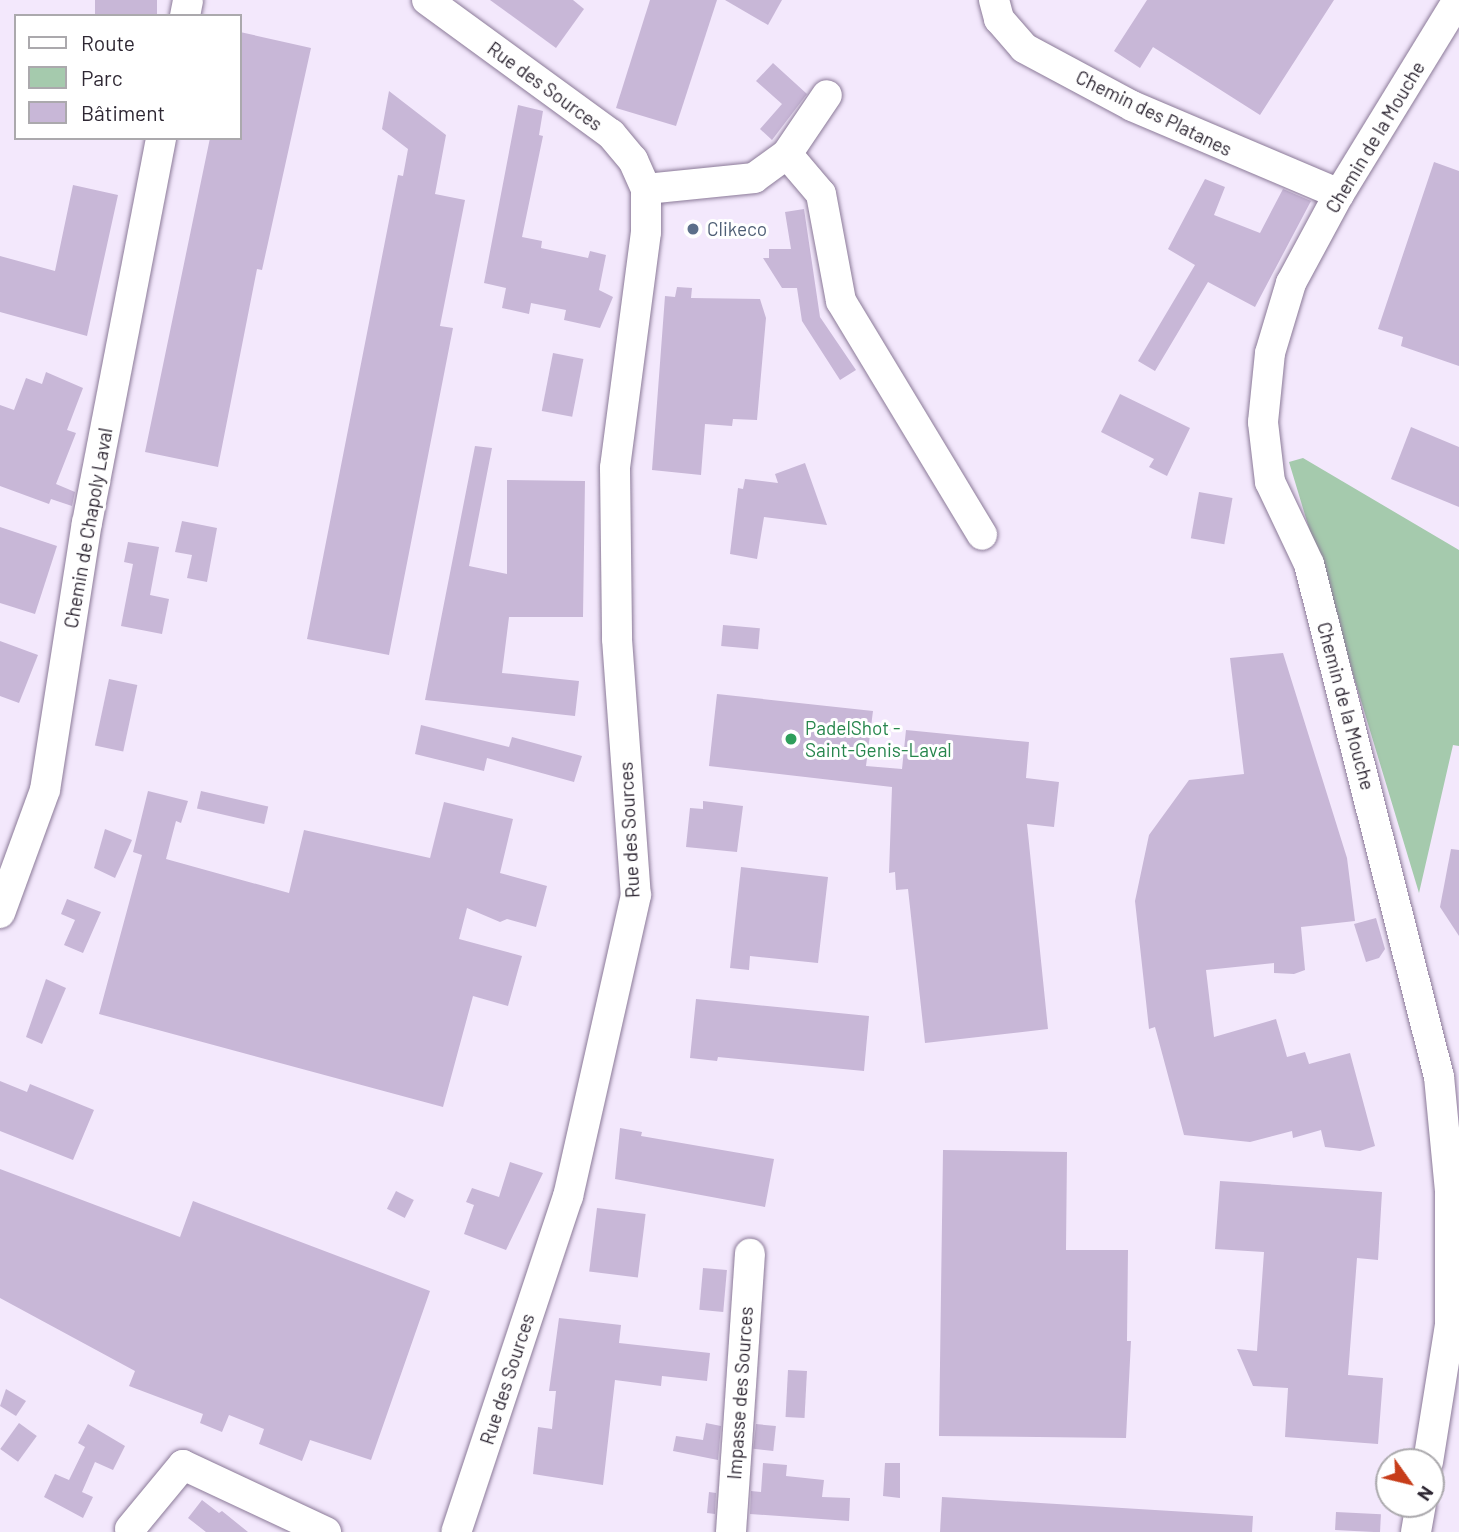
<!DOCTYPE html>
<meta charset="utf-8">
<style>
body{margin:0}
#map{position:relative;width:1459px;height:1532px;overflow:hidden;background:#f3e8fc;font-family:Barlow,sans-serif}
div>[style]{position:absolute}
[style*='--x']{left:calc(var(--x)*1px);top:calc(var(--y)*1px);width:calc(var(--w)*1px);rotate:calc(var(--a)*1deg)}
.green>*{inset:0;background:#a5caad}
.building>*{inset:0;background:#c8b7d7;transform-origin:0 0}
.roads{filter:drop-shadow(0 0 2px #8b7a98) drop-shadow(0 0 2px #8b7a98)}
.minor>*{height:30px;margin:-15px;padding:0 15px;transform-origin:15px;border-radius:15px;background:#fff}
.dots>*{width:19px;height:19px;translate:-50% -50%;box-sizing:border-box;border:4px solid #fff;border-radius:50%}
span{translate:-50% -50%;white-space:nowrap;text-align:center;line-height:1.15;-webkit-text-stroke:6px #fff;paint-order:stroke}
.street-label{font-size:19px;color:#2e2733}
.service-label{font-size:19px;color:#4e5e75}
.left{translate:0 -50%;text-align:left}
.leisure-label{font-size:19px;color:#27864d}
.legend{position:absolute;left:14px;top:14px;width:228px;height:126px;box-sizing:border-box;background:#fff;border:2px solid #aba9ad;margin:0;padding:9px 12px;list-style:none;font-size:21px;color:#2e2733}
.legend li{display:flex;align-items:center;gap:14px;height:35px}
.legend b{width:35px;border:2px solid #aba9ad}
.north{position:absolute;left:1375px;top:1448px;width:70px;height:70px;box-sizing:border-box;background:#fff;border:2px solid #aba9ad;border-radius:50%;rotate:124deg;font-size:19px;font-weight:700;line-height:28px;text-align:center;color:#2e2733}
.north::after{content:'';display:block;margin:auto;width:24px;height:32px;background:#c73d1a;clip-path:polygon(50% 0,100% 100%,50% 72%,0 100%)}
</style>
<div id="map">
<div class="green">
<i style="clip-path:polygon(1303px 458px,1459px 550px,1459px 746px,1453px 745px,1419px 893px,1289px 462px)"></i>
</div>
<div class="building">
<i style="left:95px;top:0;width:62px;height:16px"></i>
<i style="clip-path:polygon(490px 0,573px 0,584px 9px,556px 48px)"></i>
<i style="clip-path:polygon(650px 0,717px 0,676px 126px,616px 108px)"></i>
<i style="clip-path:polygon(725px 0,782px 0,768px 25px)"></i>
<i style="clip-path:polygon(1147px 0,1334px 0,1260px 115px,1153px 47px,1140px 68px,1114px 51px)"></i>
<i style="clip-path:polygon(240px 32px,311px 48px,262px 270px,257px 269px,218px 467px,145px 452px,210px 138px,240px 138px)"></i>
<i style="clip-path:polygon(773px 63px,807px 94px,772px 140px,760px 129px,782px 104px,756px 81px)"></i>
<i style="clip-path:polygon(389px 91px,446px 135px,435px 194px,465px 200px,440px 326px,453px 328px,389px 655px,307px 639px,398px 175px,403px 176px,408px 149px,382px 129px)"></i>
<i style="clip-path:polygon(518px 105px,543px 111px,539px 135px,543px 136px,522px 237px,542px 241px,541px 248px,588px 258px,590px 251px,606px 255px,599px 290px,613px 297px,600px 328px,564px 320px,566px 310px,531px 303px,529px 314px,502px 308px,506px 288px,484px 283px)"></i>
<i style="clip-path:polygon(1434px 162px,1459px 171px,1459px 366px,1401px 346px,1403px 337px,1378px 329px)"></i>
<i style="clip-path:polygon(1205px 179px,1225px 187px,1214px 215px,1260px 233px,1283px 189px,1311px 201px,1255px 307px,1208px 282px,1155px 371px,1138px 361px,1195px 265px,1168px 249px)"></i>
<i style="clip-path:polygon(73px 185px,118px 195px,87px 336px,0 312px,0 256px,55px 271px)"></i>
<i style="clip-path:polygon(804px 209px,820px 317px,856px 370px,840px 380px,802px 321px,797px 288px,782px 288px,763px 258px,769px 258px,769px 249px,791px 249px,785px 212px)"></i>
<i style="clip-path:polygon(677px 287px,692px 288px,691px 298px,760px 299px,766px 318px,757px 420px,733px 419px,732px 426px,705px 424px,701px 475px,652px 470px,665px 296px,675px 297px)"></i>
<i style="left:553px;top:353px;width:31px;height:59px;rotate:11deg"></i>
<i style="clip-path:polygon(46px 372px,83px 388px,67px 430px,76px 433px,56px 484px,75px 492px,72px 506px,51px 499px,49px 504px,0 486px,0 405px,14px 410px,26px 378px,42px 384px)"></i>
<i style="clip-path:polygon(1120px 394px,1190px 428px,1167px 476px,1149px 467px,1154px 459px,1101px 432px)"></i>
<i style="clip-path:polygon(1411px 427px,1459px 447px,1459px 507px,1391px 479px)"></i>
<i style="clip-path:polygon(475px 446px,492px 448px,469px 566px,507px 574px,507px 480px,585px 481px,583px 617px,509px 617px,502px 673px,579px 681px,575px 716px,425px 700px)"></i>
<i style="clip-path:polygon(805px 463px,827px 525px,764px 517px,757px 559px,730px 554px,738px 488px,743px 489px,745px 479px,778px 483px,775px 474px)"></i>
<i style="left:1199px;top:492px;width:34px;height:47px;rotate:10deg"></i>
<i style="clip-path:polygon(182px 521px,217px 528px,207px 582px,187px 578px,192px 555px,175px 552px)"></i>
<i style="clip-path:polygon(0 527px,57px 546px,35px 614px,0 603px)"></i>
<i style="clip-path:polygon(128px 542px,159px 547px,150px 595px,169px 599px,162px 634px,121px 626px,133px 564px,124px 562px)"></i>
<i style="left:723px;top:625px;width:37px;height:21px;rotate:5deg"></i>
<i style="clip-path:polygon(0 641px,38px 655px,19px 703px,0 696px)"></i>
<i style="clip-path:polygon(1283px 653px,1347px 858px,1355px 921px,1301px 927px,1305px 970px,1294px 974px,1274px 973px,1274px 963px,1206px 970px,1214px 1037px,1276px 1019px,1287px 1057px,1305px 1052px,1309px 1064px,1350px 1053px,1375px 1146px,1360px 1151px,1325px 1147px,1321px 1130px,1293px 1138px,1292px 1131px,1250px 1142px,1184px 1135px,1155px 1027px,1149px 1029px,1135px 901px,1149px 835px,1189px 780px,1244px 774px,1230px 658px)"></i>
<i style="left:109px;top:679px;width:29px;height:68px;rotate:12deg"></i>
<i style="clip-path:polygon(717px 694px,873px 711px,866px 766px,902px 769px,906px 730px,1029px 742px,1026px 778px,1059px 782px,1054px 827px,1027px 824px,1048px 1029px,925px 1043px,908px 889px,896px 890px,895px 872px,889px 873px,892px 787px,709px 766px)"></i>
<i style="clip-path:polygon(421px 725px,509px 747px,512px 737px,582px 756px,574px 782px,487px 758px,484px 771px,415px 754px)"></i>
<i style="clip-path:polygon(148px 791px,188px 801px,181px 823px,176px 821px,166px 859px,289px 893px,304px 830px,430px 858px,444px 802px,513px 819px,500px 873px,547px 886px,536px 927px,507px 919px,500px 922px,467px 908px,459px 939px,522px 956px,508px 1006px,473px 996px,443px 1107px,99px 1014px,142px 855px,133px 852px)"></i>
<i style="left:201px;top:791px;width:69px;height:18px;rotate:13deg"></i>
<i style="clip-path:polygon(703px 801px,743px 806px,737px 852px,686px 847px,690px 808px,703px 809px)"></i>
<i style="clip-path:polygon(105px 829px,132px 840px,115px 878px,94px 868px)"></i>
<i style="clip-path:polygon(1451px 849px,1459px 850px,1459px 936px,1440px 907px)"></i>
<i style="clip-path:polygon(741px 867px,828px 877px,818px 963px,750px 956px,749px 970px,730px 968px)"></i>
<i style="clip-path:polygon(67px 899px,101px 912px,83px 953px,64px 945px,75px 920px,61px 914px)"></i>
<i style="clip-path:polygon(1376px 918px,1385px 949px,1379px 958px,1366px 962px,1354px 924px)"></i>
<i style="clip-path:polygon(46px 979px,66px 988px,42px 1044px,26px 1037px)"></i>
<i style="clip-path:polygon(696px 999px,869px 1016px,864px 1071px,718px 1057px,717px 1061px,690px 1058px)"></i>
<i style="clip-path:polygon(0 1081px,27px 1092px,30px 1084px,94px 1110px,73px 1160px,0 1131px)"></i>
<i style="clip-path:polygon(620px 1128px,642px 1132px,641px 1136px,774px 1159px,765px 1207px,615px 1179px)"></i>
<i style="clip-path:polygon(943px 1150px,1067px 1152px,1066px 1250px,1128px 1250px,1127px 1341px,1131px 1341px,1126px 1438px,939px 1436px)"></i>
<i style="clip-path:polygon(510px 1162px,543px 1173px,506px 1250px,464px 1234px,474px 1205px,466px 1202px,472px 1188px,499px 1197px)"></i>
<i style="clip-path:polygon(0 1169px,180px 1237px,193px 1201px,430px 1291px,371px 1460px,310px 1440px,302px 1461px,259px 1444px,264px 1429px,229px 1415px,222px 1432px,200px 1423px,203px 1414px,129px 1386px,135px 1371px,0 1298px)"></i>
<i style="clip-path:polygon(1220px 1181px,1382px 1192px,1378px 1260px,1357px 1258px,1348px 1375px,1383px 1378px,1378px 1444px,1285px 1437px,1288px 1388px,1253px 1386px,1237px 1349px,1257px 1351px,1264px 1252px,1215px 1249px)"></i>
<i style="left:396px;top:1191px;width:20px;height:20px;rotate:27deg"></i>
<i style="left:597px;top:1208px;width:49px;height:64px;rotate:7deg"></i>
<i style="left:703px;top:1268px;width:24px;height:42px;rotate:5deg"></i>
<i style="clip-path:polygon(559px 1318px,621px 1325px,619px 1343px,710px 1353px,707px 1381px,662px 1376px,661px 1386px,615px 1380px,603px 1485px,533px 1474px,538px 1427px,552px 1429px,556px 1391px,549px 1391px)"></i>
<i style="left:788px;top:1370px;width:19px;height:47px;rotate:3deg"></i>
<i style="clip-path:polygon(6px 1389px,26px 1401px,16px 1416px,0 1406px)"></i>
<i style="left:19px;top:1423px;width:22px;height:32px;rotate:36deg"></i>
<i style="clip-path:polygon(706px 1423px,721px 1426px,718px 1460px,673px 1451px,676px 1436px,703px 1440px)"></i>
<i style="clip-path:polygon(88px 1424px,125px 1446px,113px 1470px,95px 1462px,82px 1492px,93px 1497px,83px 1518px,44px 1497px,55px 1474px,69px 1480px,85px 1447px,78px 1443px)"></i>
<i style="left:756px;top:1424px;width:20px;height:25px;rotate:6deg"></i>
<i style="clip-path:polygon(763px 1463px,787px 1465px,786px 1476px,824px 1480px,822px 1497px,850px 1498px,849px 1521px,750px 1514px,751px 1491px,761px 1492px)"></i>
<i style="clip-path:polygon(885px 1463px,900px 1463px,900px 1498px,883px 1496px)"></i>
<i style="clip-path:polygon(709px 1492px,716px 1493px,715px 1514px,707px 1513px)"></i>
<i style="clip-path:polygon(942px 1497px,1253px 1516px,1252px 1532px,940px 1532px)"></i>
<i style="clip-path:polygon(202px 1500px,219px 1513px,222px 1511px,248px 1532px,206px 1532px,188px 1518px)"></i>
<i style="left:1336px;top:1512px;width:45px;height:18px;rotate:3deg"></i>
</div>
<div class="roads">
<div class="minor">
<i style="--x:427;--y:0;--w:228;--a:36.1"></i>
<i style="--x:611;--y:134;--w:34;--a:50"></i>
<i style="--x:633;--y:160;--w:32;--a:66"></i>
<i style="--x:646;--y:189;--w:43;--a:90"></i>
<i style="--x:646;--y:232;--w:238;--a:97.5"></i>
<i style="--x:615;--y:468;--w:171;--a:89.3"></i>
<i style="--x:617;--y:639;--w:257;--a:85.8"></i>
<i style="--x:636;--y:895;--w:309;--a:102.7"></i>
<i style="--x:568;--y:1196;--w:354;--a:108.4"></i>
<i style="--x:994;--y:0;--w:20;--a:75"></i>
<i style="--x:999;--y:19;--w:38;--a:49"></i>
<i style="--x:1024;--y:48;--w:123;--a:28.2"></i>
<i style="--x:1132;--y:106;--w:225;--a:23"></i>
<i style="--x:185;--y:16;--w:16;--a:-79"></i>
<i style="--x:787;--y:154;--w:52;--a:49.6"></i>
<i style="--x:821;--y:194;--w:109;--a:79.4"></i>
<i style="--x:841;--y:301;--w:273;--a:58.9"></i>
<i style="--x:646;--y:189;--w:109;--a:-5.8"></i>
<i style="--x:754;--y:178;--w:41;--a:-36"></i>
<i style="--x:787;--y:154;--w:71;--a:-55.9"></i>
<i style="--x:0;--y:913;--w:131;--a:-69.9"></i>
<i style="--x:45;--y:790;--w:270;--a:-81.1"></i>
<i style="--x:87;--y:523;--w:392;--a:-79.1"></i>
<i style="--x:1428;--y:1462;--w:139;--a:-80.9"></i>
<i style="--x:1450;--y:1325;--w:134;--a:-90"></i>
<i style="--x:1450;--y:1191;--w:115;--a:-95.5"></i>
<i style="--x:1439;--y:1077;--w:529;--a:-104.22"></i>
<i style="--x:1309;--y:564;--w:91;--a:-115.4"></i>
<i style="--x:1270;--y:482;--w:60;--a:-96.7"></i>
<i style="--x:1263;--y:422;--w:69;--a:-84.2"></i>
<i style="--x:1270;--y:353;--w:73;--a:-73.3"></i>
<i style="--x:1291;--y:283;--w:101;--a:-61.7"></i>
<i style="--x:1339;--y:194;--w:228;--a:-58.5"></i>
<i style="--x:130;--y:1529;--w:83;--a:-50.4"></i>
<i style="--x:183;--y:1465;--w:158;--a:25.1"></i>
<i style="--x:731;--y:1532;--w:279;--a:-86.1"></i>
<i style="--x:1416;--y:1532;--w:28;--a:-80"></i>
</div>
</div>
<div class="dots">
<i style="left:693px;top:229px;background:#5c6f8a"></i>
<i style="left:791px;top:739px;background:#2e9e5b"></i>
</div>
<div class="street-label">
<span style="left:545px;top:86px;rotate:36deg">Rue des Sources</span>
<span style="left:1154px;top:113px;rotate:26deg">Chemin des Platanes</span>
<span style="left:1375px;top:137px;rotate:-59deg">Chemin de la Mouche</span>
<span style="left:88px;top:528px;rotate:-80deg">Chemin de Chapoly Laval</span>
<span style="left:1346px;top:706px;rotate:75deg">Chemin de la Mouche</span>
<span style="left:629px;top:830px;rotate:-93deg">Rue des Sources</span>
<span style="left:507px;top:1379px;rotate:-72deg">Rue des Sources</span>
<span style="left:740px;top:1393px;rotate:-86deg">Impasse des Sources</span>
</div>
<div class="service-label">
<span class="left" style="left:707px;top:229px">Clikeco</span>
</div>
<div class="leisure-label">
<span class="left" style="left:805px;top:739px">PadelShot -<br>Saint-Genis-Laval</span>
</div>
<ul class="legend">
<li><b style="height:9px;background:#fff"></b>Route</li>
<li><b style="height:19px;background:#a5caad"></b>Parc</li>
<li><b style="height:19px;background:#c8b7d7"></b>Bâtiment</li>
</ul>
<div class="north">N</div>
</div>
